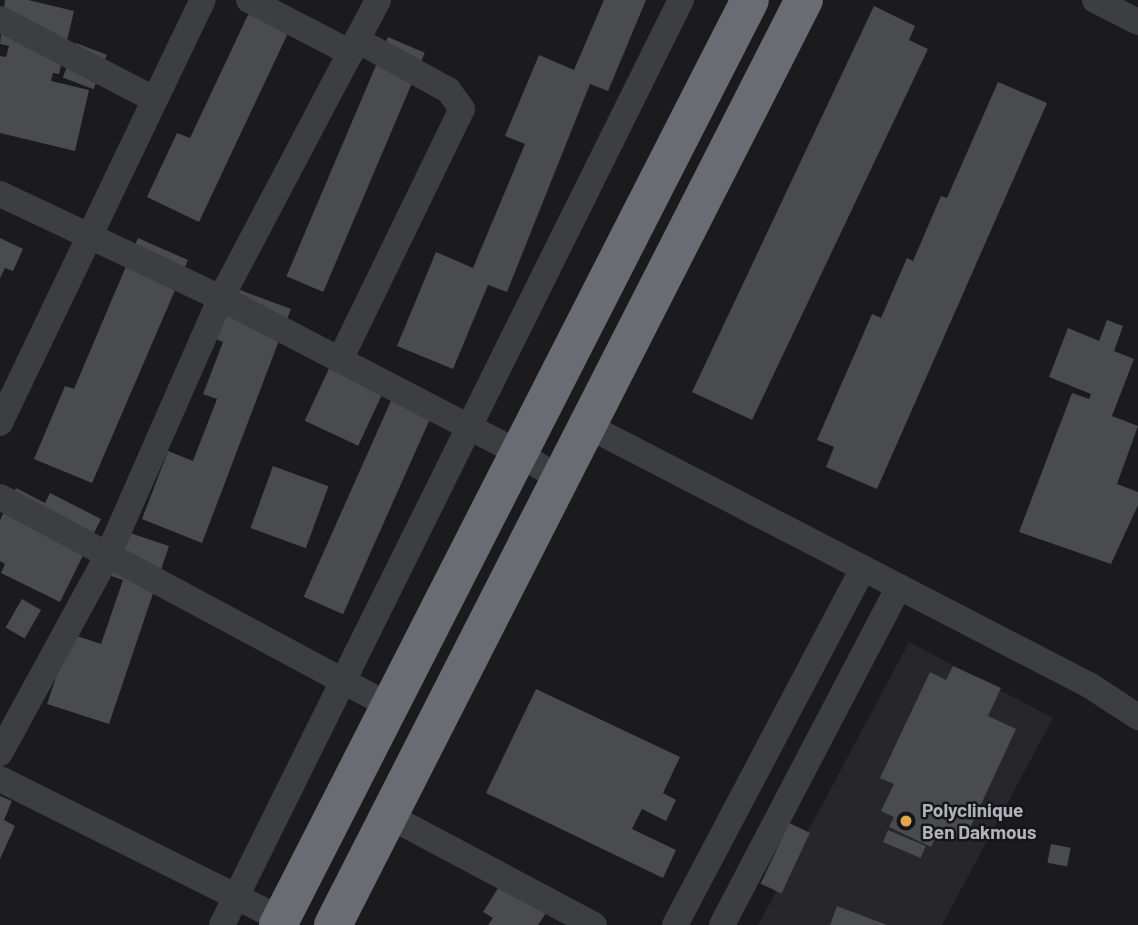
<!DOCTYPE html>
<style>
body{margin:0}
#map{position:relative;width:1138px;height:925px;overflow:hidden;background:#1b1b1d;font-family:Barlow,sans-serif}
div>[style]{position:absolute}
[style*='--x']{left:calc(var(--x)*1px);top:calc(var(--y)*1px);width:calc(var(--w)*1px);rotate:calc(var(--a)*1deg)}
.built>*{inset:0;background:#27272a}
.building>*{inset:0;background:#4a4b4f;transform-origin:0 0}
.minor>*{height:26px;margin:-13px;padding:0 13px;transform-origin:13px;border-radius:13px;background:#3c3e42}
.highway>*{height:38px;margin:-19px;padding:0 19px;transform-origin:19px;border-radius:19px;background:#696c72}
.dots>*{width:19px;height:19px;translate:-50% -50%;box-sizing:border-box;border:4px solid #161618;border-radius:50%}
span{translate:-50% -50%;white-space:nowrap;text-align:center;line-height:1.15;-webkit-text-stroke:5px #161618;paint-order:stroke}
.poi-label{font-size:19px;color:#afb3bb;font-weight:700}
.left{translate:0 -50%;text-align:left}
</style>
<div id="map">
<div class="built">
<i style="clip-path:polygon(909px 642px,1053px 718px,942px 925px,758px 925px)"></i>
</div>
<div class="building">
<i style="clip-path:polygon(5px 0,28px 0,74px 11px,59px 74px,53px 73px,51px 81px,89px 90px,75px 151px,0 133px,0 56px,6px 57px,9px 46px,0 44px)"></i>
<i style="clip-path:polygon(255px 0,298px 12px,199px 222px,147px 197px,177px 133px,190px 138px)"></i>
<i style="clip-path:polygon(604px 0,646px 0,608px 91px,590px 84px,507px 292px,488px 285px,453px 369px,397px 346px,436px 252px,473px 268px,525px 144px,505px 136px,539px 55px,574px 70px)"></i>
<i style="clip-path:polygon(874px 6px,915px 26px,909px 40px,928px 49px,752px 420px,692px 392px)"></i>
<i style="left:388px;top:37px;width:40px;height:260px;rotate:23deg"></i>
<i style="left:76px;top:43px;width:33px;height:37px;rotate:21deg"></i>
<i style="clip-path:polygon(998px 82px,1047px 103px,877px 489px,826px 467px,834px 447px,817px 440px,872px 314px,881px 318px,907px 258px,913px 261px,941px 196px,947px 198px)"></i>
<i style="clip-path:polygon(0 238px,23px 249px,13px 271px,5px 268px,0 278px)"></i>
<i style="clip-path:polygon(138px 238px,188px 260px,92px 483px,34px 459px,65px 386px,74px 389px)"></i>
<i style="clip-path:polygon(227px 285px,291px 309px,202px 543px,142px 519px,168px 451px,193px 461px,217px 399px,203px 394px,223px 342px,208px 336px)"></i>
<i style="clip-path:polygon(1107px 320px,1123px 326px,1114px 351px,1134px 359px,1112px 416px,1138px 426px,1117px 484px,1138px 492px,1138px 505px,1111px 564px,1019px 532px,1072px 393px,1089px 399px,1091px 394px,1049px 377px,1068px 328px,1099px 341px)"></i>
<i style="left:333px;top:360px;width:59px;height:67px;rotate:25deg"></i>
<i style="left:394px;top:394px;width:43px;height:222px;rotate:24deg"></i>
<i style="left:273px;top:466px;width:59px;height:66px;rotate:20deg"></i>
<i style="clip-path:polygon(16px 488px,45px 503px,50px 493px,101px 519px,60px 602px,1px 573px,5px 564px,0 561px,0 520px)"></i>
<i style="clip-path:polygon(127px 532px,169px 546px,109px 724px,47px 704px,71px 634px,101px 644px,123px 580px,111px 576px)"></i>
<i style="left:22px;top:599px;width:22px;height:33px;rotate:30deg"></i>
<i style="clip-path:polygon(953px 666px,1001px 688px,988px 716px,1016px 729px,964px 841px,939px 830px,931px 847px,889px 827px,894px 817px,881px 811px,894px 784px,880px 778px,930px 672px,946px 680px)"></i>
<i style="clip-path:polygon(536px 689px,680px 757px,663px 793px,676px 800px,666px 821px,642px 809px,632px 829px,676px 850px,663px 878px,486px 793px)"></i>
<i style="clip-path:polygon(0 796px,12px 801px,4px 820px,15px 826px,0 859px)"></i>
<i style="left:789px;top:823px;width:23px;height:67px;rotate:25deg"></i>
<i style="left:888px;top:830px;width:41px;height:13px;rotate:23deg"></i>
<i style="left:1051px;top:844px;width:20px;height:19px;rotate:11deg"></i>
<i style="clip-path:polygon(500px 885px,546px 913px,538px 925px,488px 925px,493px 918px,483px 912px)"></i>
<i style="clip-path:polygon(837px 906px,887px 925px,830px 925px)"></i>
</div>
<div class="minor">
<i style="--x:249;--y:0;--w:115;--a:27.5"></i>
<i style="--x:1095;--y:0;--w:48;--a:27.1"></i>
<i style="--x:0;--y:19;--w:174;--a:27.5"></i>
<i style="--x:0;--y:194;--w:244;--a:25.2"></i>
<i style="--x:221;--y:298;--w:336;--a:27.5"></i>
<i style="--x:519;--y:453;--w:50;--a:32.7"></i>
<i style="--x:340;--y:360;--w:279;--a:-64.1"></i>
<i style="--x:462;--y:109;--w:24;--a:-126"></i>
<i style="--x:448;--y:90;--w:104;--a:-151.2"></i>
<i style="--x:0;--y:423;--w:469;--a:-64.4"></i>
<i style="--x:588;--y:426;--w:564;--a:27.34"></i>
<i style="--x:1089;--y:685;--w:59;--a:33.1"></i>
<i style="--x:0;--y:497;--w:442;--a:28.2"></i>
<i style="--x:0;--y:753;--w:226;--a:-61.4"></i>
<i style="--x:108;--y:555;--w:281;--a:-66.3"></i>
<i style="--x:221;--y:298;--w:337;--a:-62.2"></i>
<i style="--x:0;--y:779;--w:314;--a:26.5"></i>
<i style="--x:389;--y:816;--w:232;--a:28"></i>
<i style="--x:222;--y:925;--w:1033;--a:-63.61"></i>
<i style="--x:675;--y:925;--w:403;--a:-62.2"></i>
<i style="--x:722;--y:925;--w:382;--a:-62.4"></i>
</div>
<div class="highway">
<i style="--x:278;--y:925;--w:1038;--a:-62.97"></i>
<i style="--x:333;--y:925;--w:1038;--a:-63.02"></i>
</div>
<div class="dots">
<i style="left:906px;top:821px;background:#e1a64f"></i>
</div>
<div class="poi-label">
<span class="left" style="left:922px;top:821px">Polyclinique<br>Ben Dakmous</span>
</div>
</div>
